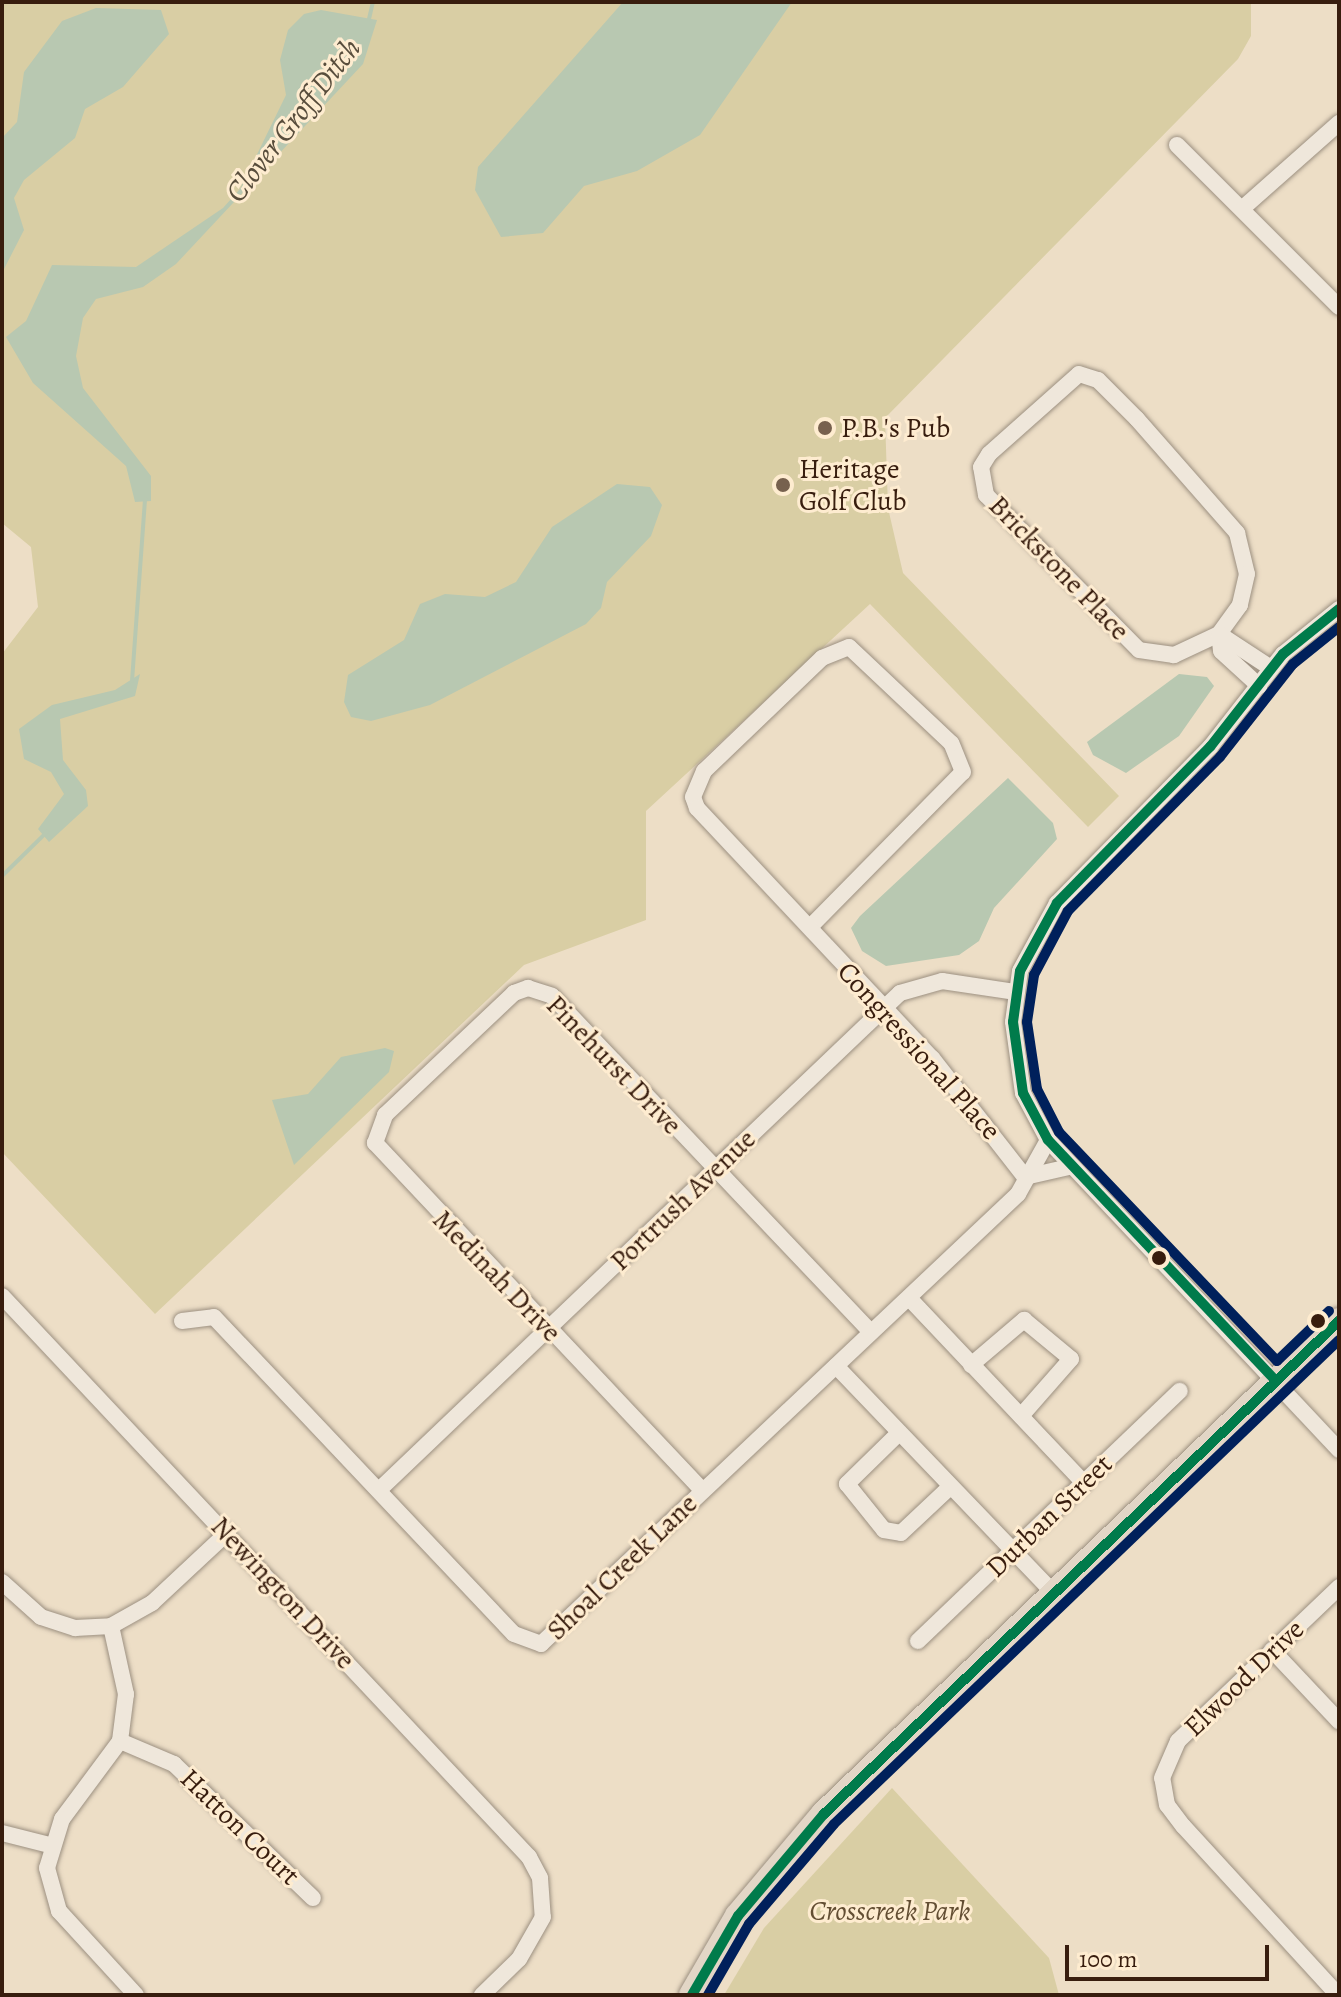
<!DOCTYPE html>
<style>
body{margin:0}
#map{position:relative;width:1341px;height:1997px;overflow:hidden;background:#eddec6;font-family:Alegreya,serif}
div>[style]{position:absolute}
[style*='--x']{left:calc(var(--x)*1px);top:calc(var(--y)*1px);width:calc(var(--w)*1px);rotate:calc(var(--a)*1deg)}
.green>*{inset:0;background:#d9cea4}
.water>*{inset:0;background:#b8c8b1}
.stream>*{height:4px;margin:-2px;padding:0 2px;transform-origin:2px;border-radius:2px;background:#b8c8b1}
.roads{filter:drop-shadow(0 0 2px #9c9081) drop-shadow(0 0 2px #9c9081)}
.street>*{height:16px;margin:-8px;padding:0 8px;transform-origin:8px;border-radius:8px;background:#efe7db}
.primary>*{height:26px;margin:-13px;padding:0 13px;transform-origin:13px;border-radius:13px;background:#e2d6c6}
.bus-1>*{height:10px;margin:-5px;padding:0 5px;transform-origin:5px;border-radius:5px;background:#007b4b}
.bus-2>*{height:10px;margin:-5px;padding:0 5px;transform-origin:5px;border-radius:5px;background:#00205b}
.bus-3>*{height:10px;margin:-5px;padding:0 5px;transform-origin:5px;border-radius:5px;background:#00205b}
.dots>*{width:22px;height:22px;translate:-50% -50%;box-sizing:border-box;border:4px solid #feecd0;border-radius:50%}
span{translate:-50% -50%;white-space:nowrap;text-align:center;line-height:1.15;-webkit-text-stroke:6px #feecd0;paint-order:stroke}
.poi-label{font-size:28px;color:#381d0e}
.left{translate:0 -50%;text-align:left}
.street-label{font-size:28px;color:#381d0e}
.park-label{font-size:28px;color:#634e33;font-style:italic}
.water-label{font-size:30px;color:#584d3c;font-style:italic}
.frame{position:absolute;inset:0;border:4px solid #381d0e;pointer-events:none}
.scale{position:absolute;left:1065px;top:1945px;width:204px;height:36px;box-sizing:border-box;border:4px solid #381d0e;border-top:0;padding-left:10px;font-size:24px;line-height:28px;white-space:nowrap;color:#381d0e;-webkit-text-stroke:6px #feecd0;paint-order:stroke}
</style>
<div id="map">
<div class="green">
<i style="clip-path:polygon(2px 2px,1251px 2px,1251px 36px,1238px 59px,885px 418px,888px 508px,903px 573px,1119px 796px,1088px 827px,870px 604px,646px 811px,646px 920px,524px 965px,155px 1314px,2px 1152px,2px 654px,38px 607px,31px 547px,2px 523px)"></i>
<i style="clip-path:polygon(892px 1788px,1049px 1958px,1059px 1995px,724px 1995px,764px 1928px)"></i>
</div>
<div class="water">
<i style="clip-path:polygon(623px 2px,792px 2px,700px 135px,637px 171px,584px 186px,543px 233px,501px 237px,475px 190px,478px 167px)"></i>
<i style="clip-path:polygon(96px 8px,161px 10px,169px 34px,123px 87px,85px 109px,75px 138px,24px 180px,14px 198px,24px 230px,2px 273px,2px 138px,17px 122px,24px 72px,62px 21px)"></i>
<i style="clip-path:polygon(321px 10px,377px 20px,363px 64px,176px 264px,143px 287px,96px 299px,83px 318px,76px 356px,83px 388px,151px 476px,151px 501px,135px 502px,126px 466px,33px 383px,6px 337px,26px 321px,52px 265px,136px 267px,223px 208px,240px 189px,286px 95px,280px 60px,288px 30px,304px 14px)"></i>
<i style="clip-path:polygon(617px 484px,650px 487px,662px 505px,651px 536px,607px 582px,601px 608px,586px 624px,430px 705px,371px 721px,351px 717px,344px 702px,348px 675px,404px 640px,420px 604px,445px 594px,485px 597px,516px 582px,552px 527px)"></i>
<i style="clip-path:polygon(140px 674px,135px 696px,60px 719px,63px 760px,86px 790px,88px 806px,49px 842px,38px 829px,64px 794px,51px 772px,24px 759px,19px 729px,52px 705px,115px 690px)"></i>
<i style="clip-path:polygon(1179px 674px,1207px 677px,1214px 686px,1179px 736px,1126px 773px,1093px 755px,1087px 742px)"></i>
<i style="clip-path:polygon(1008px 778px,1053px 823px,1057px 839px,994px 908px,979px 941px,959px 955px,886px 966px,862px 951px,851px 928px,860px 916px)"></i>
<i style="clip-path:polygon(385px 1048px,394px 1051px,389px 1072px,294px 1165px,272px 1100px,308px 1094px,341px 1057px)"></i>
</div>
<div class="stream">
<i style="--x:369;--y:19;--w:17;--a:-77"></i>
<i style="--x:132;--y:681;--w:183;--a:-85.9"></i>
<i style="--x:2;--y:876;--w:63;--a:-44.4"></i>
</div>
<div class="roads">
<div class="street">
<i style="--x:1177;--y:145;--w:229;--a:45"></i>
<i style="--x:1244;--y:207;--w:127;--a:-41.5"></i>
<i style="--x:1339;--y:609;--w:72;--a:141.2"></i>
<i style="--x:1283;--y:654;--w:118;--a:128.1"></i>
<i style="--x:1210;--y:747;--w:219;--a:134.4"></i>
<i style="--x:1057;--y:903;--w:77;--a:118.6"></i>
<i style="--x:1020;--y:971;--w:51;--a:97.8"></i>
<i style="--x:1013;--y:1022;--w:72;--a:82"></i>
<i style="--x:1023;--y:1093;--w:53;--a:62"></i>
<i style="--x:1048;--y:1140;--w:425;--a:46.8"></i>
<i style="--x:1219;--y:634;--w:50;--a:155"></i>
<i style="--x:1174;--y:655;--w:35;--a:-172"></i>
<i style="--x:1139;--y:650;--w:218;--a:-134.6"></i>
<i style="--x:986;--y:495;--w:28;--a:-100"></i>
<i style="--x:981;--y:467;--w:15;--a:-58"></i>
<i style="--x:989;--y:454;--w:120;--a:-41.6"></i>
<i style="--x:1079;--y:374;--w:20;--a:18"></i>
<i style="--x:1098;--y:380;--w:55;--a:45"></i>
<i style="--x:1137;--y:419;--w:152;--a:48.7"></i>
<i style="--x:1237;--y:533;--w:42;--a:76.3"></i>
<i style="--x:1247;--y:574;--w:32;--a:103"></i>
<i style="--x:1240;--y:605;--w:36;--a:126"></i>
<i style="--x:1219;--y:634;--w:17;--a:83"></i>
<i style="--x:1221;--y:651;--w:52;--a:42.6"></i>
<i style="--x:1219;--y:634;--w:62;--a:33.2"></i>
<i style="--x:811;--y:926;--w:216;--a:-45.4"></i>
<i style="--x:963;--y:772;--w:31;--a:-112"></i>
<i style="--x:951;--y:743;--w:140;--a:-136.7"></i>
<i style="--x:849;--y:647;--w:29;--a:158"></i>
<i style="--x:822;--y:658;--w:163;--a:136.2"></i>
<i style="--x:704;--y:771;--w:28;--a:113"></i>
<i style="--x:693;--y:797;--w:12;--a:70"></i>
<i style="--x:697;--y:808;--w:343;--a:46.8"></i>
<i style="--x:932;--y:1058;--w:151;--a:52"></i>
<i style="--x:1025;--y:1177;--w:45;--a:-12.8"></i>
<i style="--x:2;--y:1296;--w:770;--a:46.79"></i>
<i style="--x:529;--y:1857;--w:24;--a:62"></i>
<i style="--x:540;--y:1878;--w:39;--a:86"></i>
<i style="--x:543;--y:1917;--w:48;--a:119.7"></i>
<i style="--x:519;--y:1959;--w:52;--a:135.8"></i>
<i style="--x:909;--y:1298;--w:255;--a:46.6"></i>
<i style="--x:182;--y:1321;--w:32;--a:-7"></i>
<i style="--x:214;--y:1317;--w:436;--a:46.6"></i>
<i style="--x:514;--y:1634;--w:29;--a:20"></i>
<i style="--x:541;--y:1644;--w:656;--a:-43.33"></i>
<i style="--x:1018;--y:1194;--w:62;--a:-60.9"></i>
<i style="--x:971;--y:1365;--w:70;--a:-40.3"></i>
<i style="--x:1024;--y:1320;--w:61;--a:39.7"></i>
<i style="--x:1071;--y:1359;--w:76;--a:131.3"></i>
<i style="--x:836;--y:1366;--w:315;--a:46.2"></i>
<i style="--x:899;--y:1433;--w:73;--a:135.6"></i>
<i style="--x:847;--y:1484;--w:59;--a:51.2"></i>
<i style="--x:884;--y:1530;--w:17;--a:10"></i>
<i style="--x:901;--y:1533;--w:67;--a:-43.2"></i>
<i style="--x:379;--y:1490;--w:720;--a:-43.65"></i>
<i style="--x:900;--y:993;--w:44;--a:-15.9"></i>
<i style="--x:942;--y:981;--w:75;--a:8.5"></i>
<i style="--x:702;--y:1490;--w:477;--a:-133.3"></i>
<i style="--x:375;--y:1143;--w:30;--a:-70"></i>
<i style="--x:385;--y:1115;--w:178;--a:-43.4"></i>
<i style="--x:514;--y:993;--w:15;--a:-20"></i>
<i style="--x:528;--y:988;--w:25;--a:18"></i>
<i style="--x:552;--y:996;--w:463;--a:46.5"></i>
<i style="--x:2;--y:1582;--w:52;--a:41.9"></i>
<i style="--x:41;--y:1617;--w:36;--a:18"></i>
<i style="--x:75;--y:1628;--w:36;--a:-3"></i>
<i style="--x:111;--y:1626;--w:47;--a:-29.3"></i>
<i style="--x:152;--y:1603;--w:103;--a:-43"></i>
<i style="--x:111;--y:1626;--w:70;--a:77.6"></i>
<i style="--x:126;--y:1694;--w:47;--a:97.3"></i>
<i style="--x:120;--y:1741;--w:97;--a:126.6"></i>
<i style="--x:62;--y:1819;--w:51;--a:107"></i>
<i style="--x:47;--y:1868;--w:45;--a:74.4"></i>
<i style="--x:59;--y:1911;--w:114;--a:47.5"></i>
<i style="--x:918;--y:1641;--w:362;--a:-43.7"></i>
<i style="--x:1272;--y:1650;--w:98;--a:46.7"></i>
<i style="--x:120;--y:1741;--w:59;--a:23.1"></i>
<i style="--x:174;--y:1764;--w:193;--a:44"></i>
<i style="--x:2;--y:1833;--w:49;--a:14.3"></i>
<i style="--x:1338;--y:1995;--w:229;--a:-132.5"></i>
<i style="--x:1183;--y:1826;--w:26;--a:-127"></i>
<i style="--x:1167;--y:1805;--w:27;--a:-100"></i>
<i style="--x:1162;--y:1778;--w:40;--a:-66.6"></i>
<i style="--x:1178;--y:1741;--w:223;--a:-43.7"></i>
</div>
<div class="primary">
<i style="--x:692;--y:1995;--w:91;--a:-59.8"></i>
<i style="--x:738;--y:1916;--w:133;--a:-49.9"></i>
<i style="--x:824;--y:1814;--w:713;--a:-43.75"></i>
</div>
</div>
<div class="bus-1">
<i style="--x:1276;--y:1381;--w:332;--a:-133.4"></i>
<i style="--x:1048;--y:1140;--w:53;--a:-118"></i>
<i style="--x:1023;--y:1093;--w:72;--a:-98"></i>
<i style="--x:1013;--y:1022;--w:51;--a:-82.2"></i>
<i style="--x:1020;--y:971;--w:77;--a:-61.4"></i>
<i style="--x:1057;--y:903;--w:219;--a:-45.6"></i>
<i style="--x:1210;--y:747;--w:118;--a:-51.9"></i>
<i style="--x:1283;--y:654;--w:72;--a:-38.8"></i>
<i style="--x:692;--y:1995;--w:91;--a:-59.8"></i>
<i style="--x:738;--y:1916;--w:133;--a:-49.9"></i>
<i style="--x:824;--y:1814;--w:713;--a:-43.75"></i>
</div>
<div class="bus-2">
<i style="--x:708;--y:1995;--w:82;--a:-60"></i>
<i style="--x:749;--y:1924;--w:131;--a:-49.6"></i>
<i style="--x:834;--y:1824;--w:699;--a:-43.78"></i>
</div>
<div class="bus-3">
<i style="--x:1329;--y:1311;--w:72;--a:136.1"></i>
<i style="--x:1277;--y:1361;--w:316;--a:-133.6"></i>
<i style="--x:1059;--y:1132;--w:48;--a:-117.1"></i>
<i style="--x:1037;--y:1089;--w:68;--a:-98.5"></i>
<i style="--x:1027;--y:1022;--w:48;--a:-81.5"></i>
<i style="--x:1034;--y:975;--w:72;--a:-62"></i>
<i style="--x:1068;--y:911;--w:216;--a:-45.4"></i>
<i style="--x:1220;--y:757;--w:118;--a:-51.9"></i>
<i style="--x:1293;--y:664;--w:59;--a:-38.8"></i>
</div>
<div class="dots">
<i style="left:825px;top:428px;background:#77614e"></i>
<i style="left:783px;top:485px;background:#77614e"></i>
<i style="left:1159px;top:1258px;background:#381d0e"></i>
<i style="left:1318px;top:1321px;background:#381d0e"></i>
</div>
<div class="poi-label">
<span class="left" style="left:841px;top:428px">P.B.'s Pub</span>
<span class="left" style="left:799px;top:485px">Heritage<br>Golf Club</span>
</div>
<div class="street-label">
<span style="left:1059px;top:568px;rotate:46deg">Brickstone Place</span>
<span style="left:919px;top:1051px;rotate:48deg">Congressional Place</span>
<span style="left:614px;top:1065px;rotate:46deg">Pinehurst Drive</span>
<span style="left:683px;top:1200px;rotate:-44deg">Portrush Avenue</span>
<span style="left:497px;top:1276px;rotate:46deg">Medinah Drive</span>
<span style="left:1049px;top:1516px;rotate:-44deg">Durban Street</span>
<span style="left:622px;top:1567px;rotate:-44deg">Shoal Creek Lane</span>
<span style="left:283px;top:1593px;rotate:47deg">Newington Drive</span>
<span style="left:1244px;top:1678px;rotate:-44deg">Elwood Drive</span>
<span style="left:240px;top:1827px;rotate:44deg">Hatton Court</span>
</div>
<div class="park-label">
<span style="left:890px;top:1911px">Crosscreek Park</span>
</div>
<div class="water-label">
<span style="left:293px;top:120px;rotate:-52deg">Clover Groff Ditch</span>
</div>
<div class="frame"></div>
<div class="scale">100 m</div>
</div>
